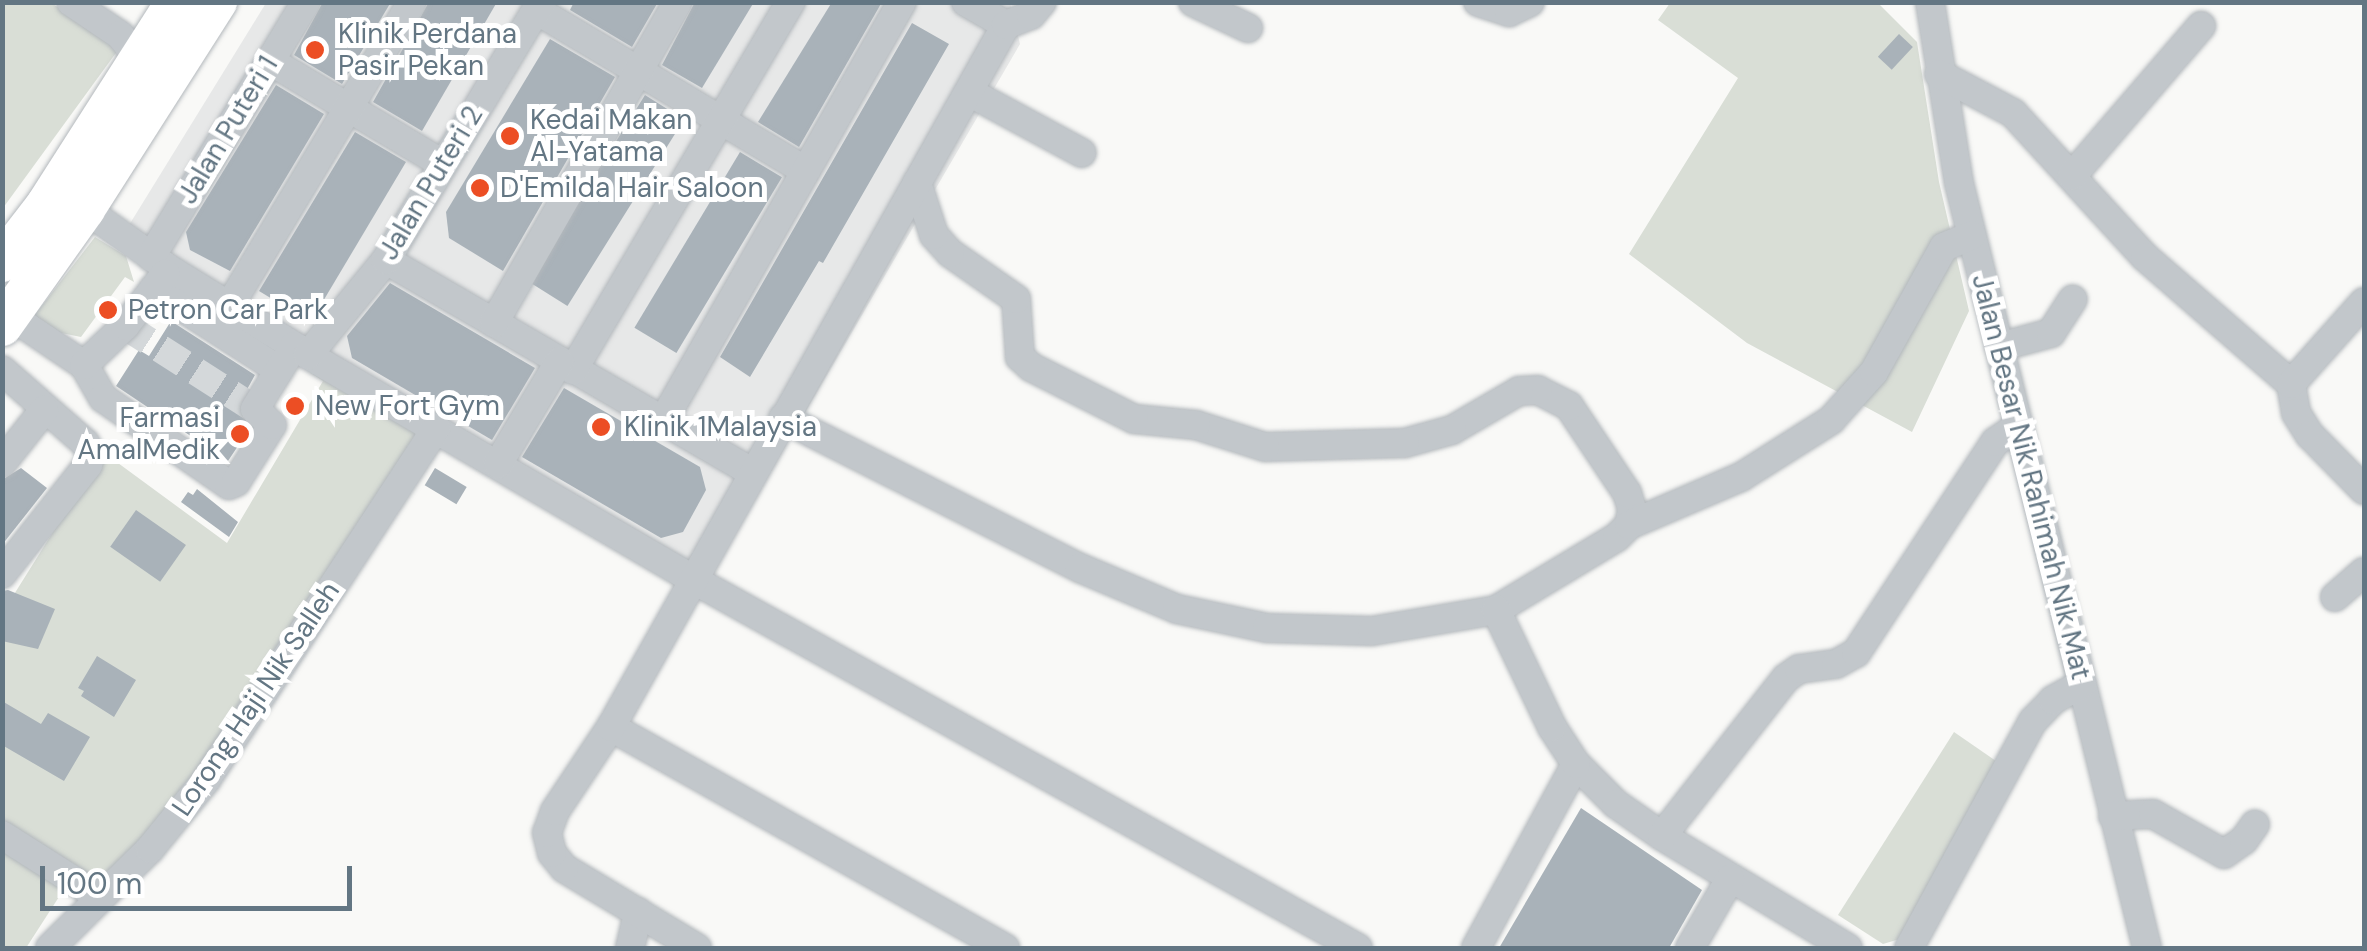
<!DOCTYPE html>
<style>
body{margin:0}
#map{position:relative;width:2367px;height:951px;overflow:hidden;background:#f9f9f7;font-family:"DM Sans",sans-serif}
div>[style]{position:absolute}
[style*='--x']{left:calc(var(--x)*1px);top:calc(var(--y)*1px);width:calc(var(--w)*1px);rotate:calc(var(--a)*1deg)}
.built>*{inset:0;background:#e7e8e8}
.green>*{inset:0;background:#d9ded6}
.building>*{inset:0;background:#a9b2b9;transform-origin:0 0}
.minor-tunnel>*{height:28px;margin-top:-14px;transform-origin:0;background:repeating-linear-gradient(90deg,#d4d8da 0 28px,transparent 0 42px)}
.roads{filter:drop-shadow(0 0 2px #b3b8bc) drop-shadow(0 0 2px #b3b8bc)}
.minor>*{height:28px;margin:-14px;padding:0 14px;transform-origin:14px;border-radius:14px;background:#c2c7cb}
.highway>*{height:40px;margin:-20px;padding:0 20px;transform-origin:20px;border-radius:20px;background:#fff}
.dots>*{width:28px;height:28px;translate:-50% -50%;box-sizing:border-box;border:5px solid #fff;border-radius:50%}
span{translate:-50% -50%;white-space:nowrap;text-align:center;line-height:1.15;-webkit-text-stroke:10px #fff;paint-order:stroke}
.poi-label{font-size:28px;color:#637683}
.left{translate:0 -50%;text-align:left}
.right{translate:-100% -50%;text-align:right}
.street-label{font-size:28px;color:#637683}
.frame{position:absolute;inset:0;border:5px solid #637683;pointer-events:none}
.scale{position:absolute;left:40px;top:866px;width:312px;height:45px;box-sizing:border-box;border:5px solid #637683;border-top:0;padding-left:12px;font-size:30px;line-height:35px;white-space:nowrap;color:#637683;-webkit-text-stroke:8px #fff;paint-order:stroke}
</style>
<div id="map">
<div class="built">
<i style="clip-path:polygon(266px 3px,1010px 3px,1020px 44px,708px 579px,126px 230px)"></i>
</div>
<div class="green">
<i style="clip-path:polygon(3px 3px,51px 3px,121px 46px,3px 208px)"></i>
<i style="clip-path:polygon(1670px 3px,1878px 3px,1917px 42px,1939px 182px,1969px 311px,1912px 432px,1747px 343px,1629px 254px,1738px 78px,1658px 20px)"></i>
<i style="clip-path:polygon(95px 237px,126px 256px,134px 282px,125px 277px,81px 337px,56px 332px,34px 316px)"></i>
<i style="clip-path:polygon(320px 362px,436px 428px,206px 780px,98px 896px,3px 835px,3px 612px,103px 452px,227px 543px,323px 381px,311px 373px)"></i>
<i style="clip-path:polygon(1954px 732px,1996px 761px,1903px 938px,1883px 944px,1838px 915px)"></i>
<i style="clip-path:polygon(2px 845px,66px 886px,26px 948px,3px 948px)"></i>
</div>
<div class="building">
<i style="clip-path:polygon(323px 2px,391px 2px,342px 84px,294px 55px)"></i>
<i style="clip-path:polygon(429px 2px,497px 2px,422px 131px,373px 102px)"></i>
<i style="clip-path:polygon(574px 2px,658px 2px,632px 47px,570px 10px)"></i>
<i style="clip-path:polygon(695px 2px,754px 2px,702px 88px,662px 65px)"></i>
<i style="clip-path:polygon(832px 2px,882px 2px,799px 147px,758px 122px)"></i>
<i style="clip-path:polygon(912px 23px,949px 44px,823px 263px,819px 261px,750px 377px,720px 357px)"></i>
<i style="left:1899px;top:34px;width:19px;height:31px;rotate:43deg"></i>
<i style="clip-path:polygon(550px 39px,615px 77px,503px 271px,449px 238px,446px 212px)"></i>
<i style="clip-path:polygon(276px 85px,324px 114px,230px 271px,190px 250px,186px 232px)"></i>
<i style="left:645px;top:95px;width:46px;height:220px;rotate:32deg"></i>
<i style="clip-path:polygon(355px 132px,406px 162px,319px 308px,297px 314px,259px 291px)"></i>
<i style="left:740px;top:152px;width:49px;height:205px;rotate:31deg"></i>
<i style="clip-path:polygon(390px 283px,535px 368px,492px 440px,352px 358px,347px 336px)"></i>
<i style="clip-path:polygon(171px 321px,255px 375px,238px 406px,250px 428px,228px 461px,116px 386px,139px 350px,149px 356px)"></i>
<i style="clip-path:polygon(564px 388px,700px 467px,706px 490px,683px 532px,661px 538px,522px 457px)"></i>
<i style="clip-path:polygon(21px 468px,47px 488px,2px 545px,2px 480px)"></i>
<i style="left:435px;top:468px;width:37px;height:20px;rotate:31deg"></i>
<i style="clip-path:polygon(197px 489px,238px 522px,229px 537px,181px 502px,188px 492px,193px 495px)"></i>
<i style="left:136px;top:510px;width:61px;height:45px;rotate:35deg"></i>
<i style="clip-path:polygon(8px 590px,55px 609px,38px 649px,2px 641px,2px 591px)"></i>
<i style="clip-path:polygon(97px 656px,136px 680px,114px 717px,81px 696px,84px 691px,78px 688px)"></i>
<i style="clip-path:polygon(2px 701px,41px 724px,48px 713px,90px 737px,64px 781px,2px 745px)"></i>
<i style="clip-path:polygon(1581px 808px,1702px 890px,1669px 948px,1499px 948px)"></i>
</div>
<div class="minor-tunnel">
<i style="--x:125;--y:326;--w:154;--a:32.6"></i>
</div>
<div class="roads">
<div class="minor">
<i style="--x:71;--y:2;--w:59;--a:34"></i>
<i style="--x:120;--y:35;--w:33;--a:52"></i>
<i style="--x:966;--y:2;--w:46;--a:29.9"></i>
<i style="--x:1193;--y:2;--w:61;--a:25.3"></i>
<i style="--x:1478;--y:2;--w:33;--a:18"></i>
<i style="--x:1509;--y:12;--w:23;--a:-25"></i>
<i style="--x:1930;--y:2;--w:183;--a:80.9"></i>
<i style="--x:1959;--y:183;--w:788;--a:76.19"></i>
<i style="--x:536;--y:10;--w:314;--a:30.8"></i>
<i style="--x:270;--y:61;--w:201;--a:30.8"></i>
<i style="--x:1939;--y:74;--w:84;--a:27.8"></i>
<i style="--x:2013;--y:113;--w:195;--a:47.5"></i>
<i style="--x:2145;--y:257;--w:194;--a:41"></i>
<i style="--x:2291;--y:384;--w:29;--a:80"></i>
<i style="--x:2296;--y:413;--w:26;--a:58"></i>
<i style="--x:2310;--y:435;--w:77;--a:45.5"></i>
<i style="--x:969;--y:92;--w:128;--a:28.4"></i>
<i style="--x:2072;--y:176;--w:198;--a:-49.3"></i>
<i style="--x:85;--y:209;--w:103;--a:35.5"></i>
<i style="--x:169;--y:269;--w:177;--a:31.6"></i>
<i style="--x:320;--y:362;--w:433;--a:30.2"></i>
<i style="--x:694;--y:580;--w:759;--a:29"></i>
<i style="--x:151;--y:257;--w:298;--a:-58.7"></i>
<i style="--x:386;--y:260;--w:422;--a:30.1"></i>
<i style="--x:153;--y:289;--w:150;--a:32.7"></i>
<i style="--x:230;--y:305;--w:353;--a:-59"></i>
<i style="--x:11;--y:316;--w:88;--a:33.9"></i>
<i style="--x:84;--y:365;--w:38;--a:60"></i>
<i style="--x:103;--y:398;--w:153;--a:34.6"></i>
<i style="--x:229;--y:485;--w:8;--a:-23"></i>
<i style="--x:236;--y:482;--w:67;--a:-57.7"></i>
<i style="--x:272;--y:425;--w:23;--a:-137"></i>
<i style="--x:255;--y:409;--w:74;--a:-58.2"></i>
<i style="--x:494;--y:323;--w:370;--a:-60.2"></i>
<i style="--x:1999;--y:347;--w:54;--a:-15.1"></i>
<i style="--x:2051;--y:333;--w:40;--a:-57.1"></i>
<i style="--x:308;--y:355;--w:123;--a:-50.6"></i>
<i style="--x:386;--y:260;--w:301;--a:-59"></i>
<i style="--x:84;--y:365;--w:57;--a:-43.6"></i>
<i style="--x:125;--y:326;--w:66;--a:-52.4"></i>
<i style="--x:2;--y:370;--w:111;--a:41.3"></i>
<i style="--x:85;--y:443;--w:13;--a:61"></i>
<i style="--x:91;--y:454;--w:11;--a:105"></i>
<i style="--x:88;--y:465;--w:139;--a:128.3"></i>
<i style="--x:573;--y:370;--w:428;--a:-59.4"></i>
<i style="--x:2291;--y:384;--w:110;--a:-48.3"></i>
<i style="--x:783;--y:418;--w:333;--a:26.8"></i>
<i style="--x:1080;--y:568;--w:105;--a:22.9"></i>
<i style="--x:1177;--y:609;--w:92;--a:11.9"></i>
<i style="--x:1267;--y:628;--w:105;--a:1.6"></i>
<i style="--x:1372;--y:631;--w:126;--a:-9.6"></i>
<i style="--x:1496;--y:610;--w:141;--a:-31.1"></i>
<i style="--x:1617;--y:537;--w:17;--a:-45"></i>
<i style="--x:1629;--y:525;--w:16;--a:-79"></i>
<i style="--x:1632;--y:509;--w:17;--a:-107"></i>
<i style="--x:1627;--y:493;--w:105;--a:-123.7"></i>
<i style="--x:1569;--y:406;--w:35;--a:-153"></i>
<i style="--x:1538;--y:390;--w:19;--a:177"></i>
<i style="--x:1519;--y:391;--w:78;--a:149.8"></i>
<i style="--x:1452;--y:430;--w:49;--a:164.5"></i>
<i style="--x:1405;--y:443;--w:140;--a:178.4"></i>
<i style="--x:1265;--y:447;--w:72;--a:-162.3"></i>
<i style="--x:1196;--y:425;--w:62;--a:-174.5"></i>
<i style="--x:1134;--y:419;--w:115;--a:-153.2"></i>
<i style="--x:1031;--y:367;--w:15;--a:-138"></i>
<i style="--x:1020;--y:357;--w:58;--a:-93.9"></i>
<i style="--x:1016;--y:299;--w:80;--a:-145.1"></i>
<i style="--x:950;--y:253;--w:24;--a:-132"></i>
<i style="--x:934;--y:235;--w:55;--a:-108.1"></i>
<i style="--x:663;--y:421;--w:482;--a:-60.3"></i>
<i style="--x:2;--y:463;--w:68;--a:-51.6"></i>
<i style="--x:498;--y:464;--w:119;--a:-59.1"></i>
<i style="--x:1629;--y:525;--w:122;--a:-23.2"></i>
<i style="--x:1741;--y:477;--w:107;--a:-32.3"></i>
<i style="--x:1831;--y:420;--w:64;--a:-48.1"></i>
<i style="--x:1874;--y:372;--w:143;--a:-60.8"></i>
<i style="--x:1944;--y:247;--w:30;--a:-23"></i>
<i style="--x:2335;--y:597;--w:38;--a:-41"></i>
<i style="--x:611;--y:727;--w:452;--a:29.3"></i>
<i style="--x:1576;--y:764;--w:57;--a:45"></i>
<i style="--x:1616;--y:804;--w:56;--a:34.8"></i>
<i style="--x:1662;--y:836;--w:217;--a:31.1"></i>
<i style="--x:2113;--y:816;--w:40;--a:-2.9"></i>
<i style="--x:2153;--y:814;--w:81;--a:29.4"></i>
<i style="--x:2224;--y:854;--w:24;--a:-35"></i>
<i style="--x:2244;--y:840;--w:19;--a:-55"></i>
<i style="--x:2;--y:835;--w:114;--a:32.4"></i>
<i style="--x:1662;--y:836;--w:201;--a:-51.9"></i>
<i style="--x:1786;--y:678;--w:16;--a:-35"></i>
<i style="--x:1799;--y:669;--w:37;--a:-8"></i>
<i style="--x:1836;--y:664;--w:23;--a:-29"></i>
<i style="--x:1856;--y:653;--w:253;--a:-56.6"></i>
<i style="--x:1995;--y:442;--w:29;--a:-35"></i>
<i style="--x:50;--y:948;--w:141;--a:-44.7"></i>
<i style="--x:150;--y:849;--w:89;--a:-50.9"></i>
<i style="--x:206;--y:780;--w:420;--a:-56.8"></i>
<i style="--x:630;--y:948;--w:37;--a:-77"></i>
<i style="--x:697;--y:948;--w:155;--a:-149"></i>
<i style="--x:564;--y:868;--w:19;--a:-129"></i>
<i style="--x:552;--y:853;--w:21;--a:-104"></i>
<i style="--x:547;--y:833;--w:23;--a:-70"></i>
<i style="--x:555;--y:811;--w:101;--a:-56.3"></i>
<i style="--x:611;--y:727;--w:805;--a:-60.63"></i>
<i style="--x:1006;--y:25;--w:27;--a:-22"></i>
<i style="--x:1031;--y:15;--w:17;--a:-50"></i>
<i style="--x:1476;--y:948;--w:209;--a:-61.5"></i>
<i style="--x:1576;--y:764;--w:44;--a:-123"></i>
<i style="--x:1552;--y:727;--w:130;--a:-115.6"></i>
<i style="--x:1690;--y:948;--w:80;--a:-59.9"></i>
<i style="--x:1909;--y:948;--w:259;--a:-61.4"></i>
<i style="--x:2033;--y:721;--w:29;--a:-46"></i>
<i style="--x:2053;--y:700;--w:33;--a:-29"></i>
</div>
<div class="highway">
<i style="--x:2;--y:262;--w:72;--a:-52.3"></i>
<i style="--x:46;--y:205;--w:241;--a:-57.4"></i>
<i style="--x:2;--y:326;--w:143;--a:-54.6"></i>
<i style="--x:85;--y:209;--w:246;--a:-57.5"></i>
</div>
</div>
<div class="dots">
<i style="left:315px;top:50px;background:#ec4e24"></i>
<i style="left:510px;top:136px;background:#ec4e24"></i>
<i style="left:480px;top:188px;background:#ec4e24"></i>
<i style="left:108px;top:310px;background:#ec4e24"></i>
<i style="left:295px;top:406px;background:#ec4e24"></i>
<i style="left:601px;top:427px;background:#ec4e24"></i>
<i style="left:240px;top:434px;background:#ec4e24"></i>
</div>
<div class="poi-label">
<span class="left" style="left:338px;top:50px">Klinik Perdana<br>Pasir Pekan</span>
<span class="left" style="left:530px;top:136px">Kedai Makan<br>Al-Yatama</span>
<span class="left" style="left:500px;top:188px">D'Emilda Hair Saloon</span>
<span class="left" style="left:128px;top:310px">Petron Car Park</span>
<span class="left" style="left:315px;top:406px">New Fort Gym</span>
<span class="right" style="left:220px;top:434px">Farmasi<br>AmalMedik</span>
<span class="left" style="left:624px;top:427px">Klinik 1Malaysia</span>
</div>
<div class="street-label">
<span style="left:228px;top:130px;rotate:-59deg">Jalan Puteri 1</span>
<span style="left:431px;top:183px;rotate:-59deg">Jalan Puteri 2</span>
<span style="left:2031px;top:477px;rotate:76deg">Jalan Besar Nik Rahimah Nik Mat</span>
<span style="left:256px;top:699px;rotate:-56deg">Lorong Haji Nik Salleh</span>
</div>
<div class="frame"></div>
<div class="scale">100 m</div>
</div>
